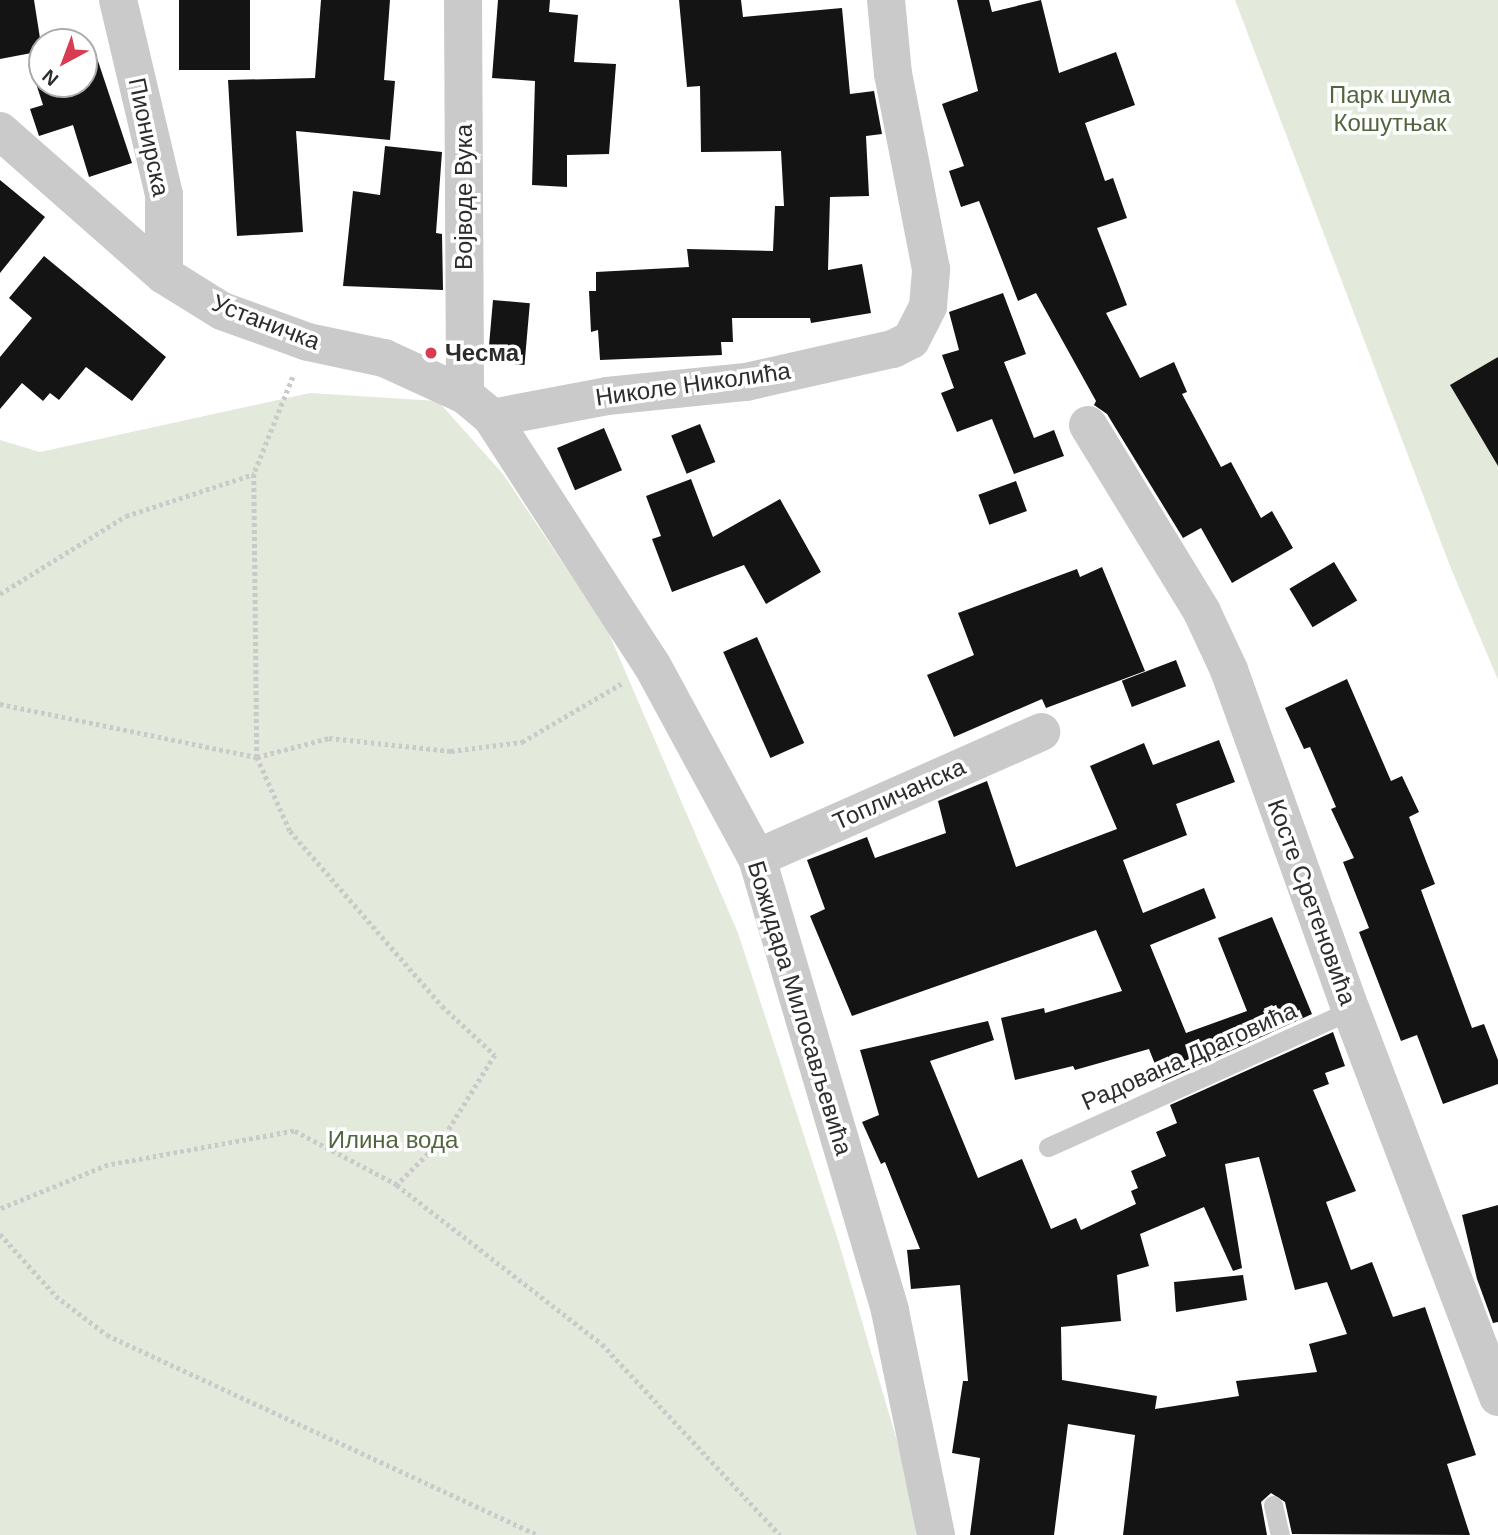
<!DOCTYPE html>
<meta charset="utf-8">
<style>
body{margin:0}
#map{position:relative;width:1498px;height:1535px;overflow:hidden;background:#fff;font-family:Helvetica,sans-serif}
div>[style]{position:absolute}
[style*='--x']{left:calc(var(--x)*1px);top:calc(var(--y)*1px);width:calc(var(--w)*1px);rotate:calc(var(--a)*1deg)}
.green>*{inset:0;background:#e4eadb}
.building>*{inset:0;background:#141414;transform-origin:0 0}
.path>*{height:4.5px;margin-top:-2.25px;transform-origin:0;background:repeating-linear-gradient(90deg,#cacaca 0 3.5px,transparent 0 7px)}
.lane>*{height:19px;margin:-9.5px;padding:0 9.5px;transform-origin:9.5px;border-radius:9.5px;background:#cacaca}
.street>*{height:38px;margin:-19px;padding:0 19px;transform-origin:19px;border-radius:19px;background:#cacaca}
.dots>*{width:19px;height:19px;translate:-50% -50%;box-sizing:border-box;border:4px solid #fff;border-radius:50%}
span{translate:-50% -50%;white-space:nowrap;text-align:center;line-height:1.15;-webkit-text-stroke:7px #fff;paint-order:stroke}
.park-label{font-size:24px;color:#53653e}
.street-label{font-size:24px;color:#2d2d2d}
.poi-label{font-size:24px;color:#2d2d2d;font-weight:700}
.left{translate:0 -50%;text-align:left}
.north{position:absolute;left:28px;top:28px;width:70px;height:70px;box-sizing:border-box;background:#fff;border:2px solid #ababab;border-radius:50%;rotate:221deg;font-size:19px;font-weight:700;line-height:28px;text-align:center;color:#2d2d2d}
.north::after{content:'';display:block;margin:auto;width:24px;height:32px;background:#d83b52;clip-path:polygon(50% 0,100% 100%,50% 72%,0 100%)}
</style>
<div id="map">
<div class="green">
<i style="clip-path:polygon(1235px 0,1498px 0,1498px 680px,1450px 566px)"></i>
<i style="clip-path:polygon(310px 393px,438px 401px,503px 474px,607px 629px,738px 933px,839px 1243px,912px 1492px,916px 1535px,0 1535px,0 440px,40px 452px)"></i>
</div>
<div class="building">
<i style="clip-path:polygon(0 0,34px 0,42px 51px,0 59px)"></i>
<i style="left:179px;top:0;width:71px;height:70px"></i>
<i style="clip-path:polygon(321px 0,390px 0,384px 80px,395px 81px,390px 140px,296px 131px,303px 232px,237px 236px,228px 80px,315px 78px)"></i>
<i style="clip-path:polygon(498px 0,550px 0,549px 12px,578px 15px,574px 62px,616px 64px,609px 154px,567px 155px,567px 187px,532px 185px,535px 81px,492px 78px)"></i>
<i style="clip-path:polygon(679px 0,741px 0,743px 17px,842px 8px,850px 94px,874px 91px,882px 134px,866px 136px,869px 196px,830px 197px,828px 270px,862px 264px,871px 313px,811px 323px,810px 318px,732px 318px,733px 342px,721px 342px,722px 355px,600px 360px,598px 330px,591px 332px,589px 291px,596px 291px,596px 272px,689px 267px,687px 249px,773px 251px,775px 206px,784px 206px,781px 151px,701px 152px,700px 86px,687px 87px)"></i>
<i style="clip-path:polygon(957px 0,989px 0,992px 12px,1041px 0,1059px 73px,1116px 52px,1135px 105px,1085px 123px,1105px 181px,1113px 178px,1127px 218px,1097px 228px,1127px 305px,1106px 313px,1140px 378px,1174px 362px,1187px 392px,1182px 394px,1221px 467px,1231px 462px,1261px 518px,1272px 511px,1293px 548px,1232px 583px,1201px 528px,1183px 538px,1107px 414px,1094px 405px,1096px 401px,1036px 293px,1018px 301px,979px 201px,961px 207px,949px 171px,964px 166px,942px 104px,978px 91px)"></i>
<i style="clip-path:polygon(94px 49px,132px 163px,89px 177px,73px 125px,39px 136px,30px 109px,43px 105px,31px 68px,42px 64px,42px 84px,84px 84px,84px 52px)"></i>
<i style="clip-path:polygon(385px 146px,442px 152px,436px 233px,442px 234px,443px 290px,343px 286px,353px 191px,380px 195px)"></i>
<i style="clip-path:polygon(0 180px,45px 217px,0 273px)"></i>
<i style="clip-path:polygon(44px 256px,166px 357px,132px 401px,86px 367px,59px 400px,50px 393px,43px 401px,22px 383px,0 409px,0 357px,32px 318px,9px 298px)"></i>
<i style="clip-path:polygon(1003px 293px,1026px 354px,1004px 362px,1034px 438px,1054px 430px,1064px 456px,1014px 474px,992px 419px,957px 432px,941px 393px,954px 388px,942px 355px,959px 350px,949px 312px)"></i>
<i style="left:493px;top:300px;width:37px;height:62px;rotate:5deg"></i>
<i style="clip-path:polygon(1498px 357px,1498px 466px,1450px 385px)"></i>
<i style="left:700px;top:424px;width:41px;height:31px;rotate:68deg"></i>
<i style="left:604px;top:428px;width:46px;height:51px;rotate:67deg"></i>
<i style="clip-path:polygon(691px 479px,713px 537px,780px 499px,821px 572px,766px 604px,744px 565px,672px 592px,652px 539px,661px 536px,646px 496px)"></i>
<i style="left:1016px;top:481px;width:32px;height:40px;rotate:70deg"></i>
<i style="left:1334px;top:562px;width:45px;height:52px;rotate:59deg"></i>
<i style="clip-path:polygon(1102px 567px,1145px 671px,1046px 708px,1042px 699px,954px 737px,927px 675px,974px 655px,958px 613px,1077px 569px,1080px 577px)"></i>
<i style="left:757px;top:637px;width:116px;height:37px;rotate:66deg"></i>
<i style="left:1176px;top:660px;width:28px;height:58px;rotate:69deg"></i>
<i style="clip-path:polygon(1347px 679px,1391px 781px,1402px 776px,1419px 812px,1409px 817px,1435px 884px,1421px 890px,1472px 1028px,1484px 1024px,1498px 1060px,1498px 1084px,1443px 1104px,1417px 1035px,1401px 1041px,1359px 932px,1369px 928px,1343px 862px,1354px 858px,1331px 809px,1336px 807px,1310px 747px,1304px 749px,1285px 708px)"></i>
<i style="clip-path:polygon(1219px 740px,1235px 782px,1176px 804px,1187px 835px,1123px 860px,1143px 913px,1204px 888px,1216px 918px,1150px 945px,1186px 1033px,1247px 1011px,1218px 938px,1272px 917px,1312px 1014px,1162px 1082px,1149px 1049px,1075px 1070px,1073px 1066px,1015px 1080px,1001px 1018px,1044px 1008px,1045px 1013px,1122px 991px,1096px 930px,852px 1016px,810px 916px,825px 909px,807px 860px,867px 837px,875px 858px,946px 833px,938px 801px,987px 781px,1016px 867px,1117px 829px,1090px 766px,1144px 743px,1153px 765px)"></i>
<i style="clip-path:polygon(evenodd,988px 1021px,994px 1040px,930px 1061px,978px 1178px,1022px 1159px,1051px 1229px,1076px 1218px,1081px 1230px,1136px 1204px,1131px 1191px,1138px 1188px,1131px 1171px,1166px 1156px,1156px 1132px,1177px 1123px,1170px 1105px,1333px 1032px,1345px 1066px,1325px 1073px,1329px 1084px,1313px 1090px,1356px 1191px,1326px 1202px,1351px 1270px,1372px 1262px,1393px 1317px,1425px 1307px,1476px 1455px,1447px 1464px,1470px 1535px,1292px 1534px,1285px 1502px,1271px 1493px,1261px 1502px,1267px 1535px,1123px 1535px,1135px 1435px,1068px 1424px,1054px 1535px,970px 1535px,980px 1458px,952px 1453px,963px 1381px,968px 1381px,960px 1285px,911px 1289px,907px 1250px,920px 1249px,885px 1162px,881px 1164px,862px 1122px,879px 1115px,860px 1050px,988px 1021px,1259px 1157px,1295px 1290px,1327px 1282px,1347px 1334px,1309px 1344px,1317px 1372px,1236px 1381px,1239px 1396px,1155px 1409px,1157px 1396px,1062px 1380px,1061px 1327px,1121px 1321px,1117px 1275px,1149px 1266px,1140px 1234px,1204px 1207px,1233px 1271px,1242px 1268px,1225px 1164px,1259px 1157px)"></i>
<i style="clip-path:polygon(1498px 1205px,1498px 1322px,1493px 1323px,1477px 1279px,1462px 1215px)"></i>
<i style="clip-path:polygon(1243px 1275px,1247px 1300px,1176px 1312px,1174px 1282px)"></i>
</div>
<div class="path">
<i style="--x:293;--y:377;--w:105;--a:111.9"></i>
<i style="--x:254;--y:474;--w:283;--a:89.4"></i>
<i style="--x:257;--y:757;--w:74;--a:-14.8"></i>
<i style="--x:329;--y:738;--w:123;--a:6.1"></i>
<i style="--x:451;--y:751;--w:72;--a:-7.2"></i>
<i style="--x:522;--y:742;--w:115;--a:-30.4"></i>
<i style="--x:0;--y:594;--w:148;--a:-31.8"></i>
<i style="--x:126;--y:516;--w:135;--a:-18.2"></i>
<i style="--x:0;--y:704;--w:262;--a:11.7"></i>
<i style="--x:257;--y:757;--w:81;--a:66"></i>
<i style="--x:290;--y:831;--w:232;--a:49"></i>
<i style="--x:442;--y:1006;--w:72;--a:42.8"></i>
<i style="--x:495;--y:1055;--w:99;--a:121.8"></i>
<i style="--x:443;--y:1139;--w:65;--a:135"></i>
<i style="--x:397;--y:1185;--w:116;--a:-152.3"></i>
<i style="--x:294;--y:1131;--w:189;--a:169.6"></i>
<i style="--x:108;--y:1165;--w:117;--a:157.8"></i>
<i style="--x:397;--y:1185;--w:259;--a:37.8"></i>
<i style="--x:602;--y:1344;--w:261;--a:47"></i>
<i style="--x:0;--y:1234;--w:84;--a:47.9"></i>
<i style="--x:56;--y:1296;--w:64;--a:37.4"></i>
<i style="--x:107;--y:1335;--w:475;--a:24.9"></i>
</div>
<div class="lane">
<i style="--x:1048;--y:1147;--w:333;--a:-24.3"></i>
<i style="--x:1273;--y:1505;--w:31;--a:77"></i>
</div>
<div class="street">
<i style="--x:118;--y:0;--w:200;--a:76.7"></i>
<i style="--x:164;--y:195;--w:80;--a:90"></i>
<i style="--x:463;--y:0;--w:395;--a:89.7"></i>
<i style="--x:0;--y:131;--w:218;--a:41.3"></i>
<i style="--x:164;--y:275;--w:68;--a:31.8"></i>
<i style="--x:222;--y:311;--w:91;--a:19.8"></i>
<i style="--x:308;--y:342;--w:78;--a:11.9"></i>
<i style="--x:384;--y:358;--w:89;--a:24.6"></i>
<i style="--x:465;--y:395;--w:35;--a:40"></i>
<i style="--x:492;--y:418;--w:294;--a:57.1"></i>
<i style="--x:652;--y:665;--w:220;--a:61.5"></i>
<i style="--x:757;--y:858;--w:472;--a:73.6"></i>
<i style="--x:890;--y:1311;--w:229;--a:78.4"></i>
<i style="--x:492;--y:418;--w:117;--a:-10.8"></i>
<i style="--x:607;--y:396;--w:140;--a:-5.8"></i>
<i style="--x:746;--y:382;--w:151;--a:-12.7"></i>
<i style="--x:893;--y:349;--w:20;--a:-27"></i>
<i style="--x:911;--y:340;--w:38;--a:-63"></i>
<i style="--x:928;--y:306;--w:37;--a:-85"></i>
<i style="--x:931;--y:269;--w:199;--a:-101"></i>
<i style="--x:893;--y:74;--w:74;--a:-95.4"></i>
<i style="--x:1088;--y:425;--w:219;--a:58.6"></i>
<i style="--x:1202;--y:612;--w:64;--a:65"></i>
<i style="--x:1229;--y:670;--w:361;--a:70.3"></i>
<i style="--x:1351;--y:1010;--w:414;--a:69.2"></i>
<i style="--x:757;--y:858;--w:311;--a:-23.9"></i>
</div>
<div class="dots">
<i style="left:431px;top:353px;background:#d83b52"></i>
</div>
<div class="park-label">
<span style="left:1390px;top:109px">Парк шума<br>Кошутњак</span>
<span style="left:393px;top:1140px">Илина вода</span>
</div>
<div class="street-label">
<span style="left:149px;top:137px;rotate:78deg">Пионирска</span>
<span style="left:464px;top:197px;rotate:-90deg">Војводе Вука</span>
<span style="left:266px;top:322px;rotate:21deg">Устаничка</span>
<span style="left:693px;top:384px;rotate:-8deg">Николе Николића</span>
<span style="left:899px;top:794px;rotate:-24deg">Топличанска</span>
<span style="left:1312px;top:902px;rotate:70deg">Косте Сретеновића</span>
<span style="left:800px;top:1008px;rotate:73deg">Божидара Милосављевића</span>
<span style="left:1189px;top:1056px;rotate:-24deg">Радована Драговића</span>
</div>
<div class="poi-label">
<span class="left" style="left:445px;top:353px">Чесма</span>
</div>
<div class="north">N</div>
</div>
